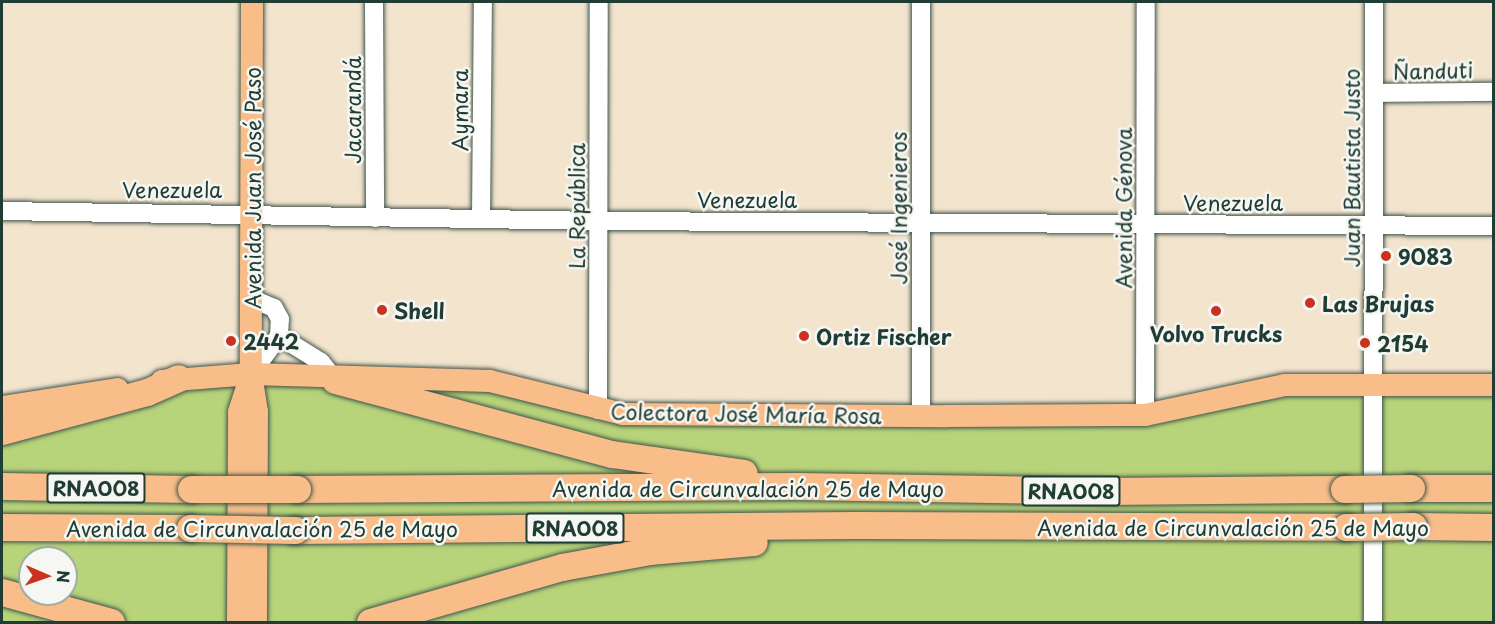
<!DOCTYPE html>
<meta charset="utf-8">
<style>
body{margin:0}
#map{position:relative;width:1495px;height:624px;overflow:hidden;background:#f3e4ce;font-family:"Playpen Sans",sans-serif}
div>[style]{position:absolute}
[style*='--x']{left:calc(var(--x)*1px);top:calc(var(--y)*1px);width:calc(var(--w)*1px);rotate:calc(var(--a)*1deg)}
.green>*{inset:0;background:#b8d47a}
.roads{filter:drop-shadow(0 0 2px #3f564b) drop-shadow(0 0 2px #3f564b)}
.minor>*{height:18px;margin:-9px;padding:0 9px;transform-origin:9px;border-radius:9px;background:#fff}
.major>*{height:22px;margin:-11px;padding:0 11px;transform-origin:11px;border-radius:11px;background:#f8bd89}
.highway>*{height:27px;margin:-13.5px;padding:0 13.5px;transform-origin:13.5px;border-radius:13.5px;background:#f8bd89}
.bridges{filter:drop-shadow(0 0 2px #3f564b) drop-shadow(0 0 2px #3f564b)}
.highway-bridge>*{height:27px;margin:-13.5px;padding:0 13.5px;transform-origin:13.5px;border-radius:13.5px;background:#f8bd89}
.dots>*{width:16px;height:16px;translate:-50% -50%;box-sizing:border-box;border:3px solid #f6f6f2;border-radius:50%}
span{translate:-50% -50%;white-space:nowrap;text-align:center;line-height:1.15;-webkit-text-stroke:5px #f6f6f2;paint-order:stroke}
.shield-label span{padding:2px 4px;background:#f6f6f2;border:2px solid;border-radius:4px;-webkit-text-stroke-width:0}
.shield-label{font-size:20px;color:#1f3d34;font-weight:700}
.street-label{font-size:21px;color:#1f3d34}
.poi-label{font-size:21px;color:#1f3d34;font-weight:700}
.left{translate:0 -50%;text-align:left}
.frame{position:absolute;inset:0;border:3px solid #1f3d34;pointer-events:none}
.north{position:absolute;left:18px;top:546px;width:60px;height:60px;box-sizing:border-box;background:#f6f6f2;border:2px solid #a0aca6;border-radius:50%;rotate:92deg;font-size:16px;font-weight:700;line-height:24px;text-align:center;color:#1f3d34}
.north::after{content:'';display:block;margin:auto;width:21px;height:27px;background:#c8321e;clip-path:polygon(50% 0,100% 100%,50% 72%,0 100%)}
</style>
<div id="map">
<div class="green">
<i style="clip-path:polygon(evenodd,178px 378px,490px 381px,598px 410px,1145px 415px,1253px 391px,1493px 385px,1493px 622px,2px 622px,2px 407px,178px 378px,30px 558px,66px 558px,66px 594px,30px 594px,30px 558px)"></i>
</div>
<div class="roads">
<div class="minor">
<i style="--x:374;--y:2;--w:216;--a:89.7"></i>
<i style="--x:1374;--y:93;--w:120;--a:-0.5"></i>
<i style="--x:2;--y:211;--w:596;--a:0.96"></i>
<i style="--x:598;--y:221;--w:896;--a:0.32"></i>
<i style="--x:481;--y:219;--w:217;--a:-89.5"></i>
<i style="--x:279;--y:336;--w:49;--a:31.8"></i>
<i style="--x:321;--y:362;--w:23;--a:52"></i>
<i style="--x:251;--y:374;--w:47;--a:-53.6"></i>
<i style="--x:279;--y:336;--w:17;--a:-87"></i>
<i style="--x:280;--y:319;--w:13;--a:-119"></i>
<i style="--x:274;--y:308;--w:25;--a:-157"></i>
<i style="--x:598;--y:410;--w:408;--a:-89.9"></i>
<i style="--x:921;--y:415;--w:413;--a:-90"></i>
<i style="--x:1145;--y:415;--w:413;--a:-89.9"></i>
<i style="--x:1373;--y:622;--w:620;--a:-89.91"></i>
</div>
<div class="major">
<i style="--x:252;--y:2;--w:372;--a:90.2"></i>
<i style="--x:251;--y:374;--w:38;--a:81"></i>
<i style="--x:257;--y:412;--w:210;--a:90.3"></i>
<i style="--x:162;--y:381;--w:89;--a:-4.5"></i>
<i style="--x:251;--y:374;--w:239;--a:1.7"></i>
<i style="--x:490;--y:381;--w:137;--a:13.9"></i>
<i style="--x:623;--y:414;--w:324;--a:0.4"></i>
<i style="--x:947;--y:416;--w:198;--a:-0.3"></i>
<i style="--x:1145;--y:415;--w:143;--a:-12.1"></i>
<i style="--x:1285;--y:385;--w:209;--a:0"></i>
<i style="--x:2;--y:407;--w:117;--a:-8.8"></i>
<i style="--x:238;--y:622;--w:210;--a:-89.7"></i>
<i style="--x:239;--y:412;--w:35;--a:-72"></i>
</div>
<div class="highway">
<i style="--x:335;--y:380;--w:287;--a:15"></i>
<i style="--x:612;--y:454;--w:133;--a:8.2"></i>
<i style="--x:2;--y:431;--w:150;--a:-15.1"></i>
<i style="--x:147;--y:392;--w:34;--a:-24"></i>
<i style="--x:2;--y:486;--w:189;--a:0.9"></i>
<i style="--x:1411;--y:488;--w:83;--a:0"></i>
<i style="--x:297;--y:489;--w:501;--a:-0.34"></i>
<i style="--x:798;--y:486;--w:307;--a:0.9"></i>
<i style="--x:1105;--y:491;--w:239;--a:-0.5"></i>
<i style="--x:1413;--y:526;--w:81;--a:0.7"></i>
<i style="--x:2;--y:527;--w:188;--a:0.3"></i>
<i style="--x:295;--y:530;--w:561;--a:-0.51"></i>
<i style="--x:856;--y:525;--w:490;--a:0.2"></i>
<i style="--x:2;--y:592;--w:113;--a:15.4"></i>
<i style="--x:370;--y:622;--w:200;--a:-16"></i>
<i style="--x:562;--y:567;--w:88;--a:-10.4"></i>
<i style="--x:649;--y:551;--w:105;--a:-4.9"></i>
</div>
</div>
<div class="bridges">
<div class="highway-bridge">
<i style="--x:191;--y:489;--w:106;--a:0"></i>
<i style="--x:1344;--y:489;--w:67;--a:-0.9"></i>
<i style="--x:1346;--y:527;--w:67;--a:-0.9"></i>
<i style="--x:190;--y:528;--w:105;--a:1.1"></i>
</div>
</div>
<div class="dots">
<i style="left:1386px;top:256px;background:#c8321e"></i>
<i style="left:1310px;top:303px;background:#c8321e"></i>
<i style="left:382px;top:310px;background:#c8321e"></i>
<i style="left:1216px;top:311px;background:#c8321e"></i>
<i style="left:804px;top:336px;background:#c8321e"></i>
<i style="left:231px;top:341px;background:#c8321e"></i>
<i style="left:1365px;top:343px;background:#c8321e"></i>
</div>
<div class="shield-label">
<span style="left:96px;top:488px">RNA008</span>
<span style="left:1071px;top:491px">RNA008</span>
<span style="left:575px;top:528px">RNA008</span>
</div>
<div class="street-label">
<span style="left:1433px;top:70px;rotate:-1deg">Ñanduti</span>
<span style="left:352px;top:110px;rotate:-90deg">Jacarandá</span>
<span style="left:459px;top:110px;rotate:-90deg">Aymara</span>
<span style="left:1351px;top:168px;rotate:-90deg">Juan Bautista Justo</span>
<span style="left:252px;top:188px;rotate:-90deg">Avenida Juan José Paso</span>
<span style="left:172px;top:189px">Venezuela</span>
<span style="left:747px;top:199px">Venezuela</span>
<span style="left:1233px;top:202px">Venezuela</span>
<span style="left:576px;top:206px;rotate:-90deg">La República</span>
<span style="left:898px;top:208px;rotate:-90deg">José Ingenieros</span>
<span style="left:1123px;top:208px;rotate:-90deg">Avenida Génova</span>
<span style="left:746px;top:413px;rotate:1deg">Colectora José María Rosa</span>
<span style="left:748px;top:488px">Avenida de Circunvalación 25 de Mayo</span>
<span style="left:1233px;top:527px">Avenida de Circunvalación 25 de Mayo</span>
<span style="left:262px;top:528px">Avenida de Circunvalación 25 de Mayo</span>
</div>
<div class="poi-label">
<span class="left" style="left:1398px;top:256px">9083</span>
<span class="left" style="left:1322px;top:303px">Las Brujas</span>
<span class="left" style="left:394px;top:310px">Shell</span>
<span style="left:1216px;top:333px">Volvo Trucks</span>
<span class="left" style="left:816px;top:336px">Ortiz Fischer</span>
<span class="left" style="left:243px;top:341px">2442</span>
<span class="left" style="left:1377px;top:343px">2154</span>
</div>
<div class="frame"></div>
<div class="north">N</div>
</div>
